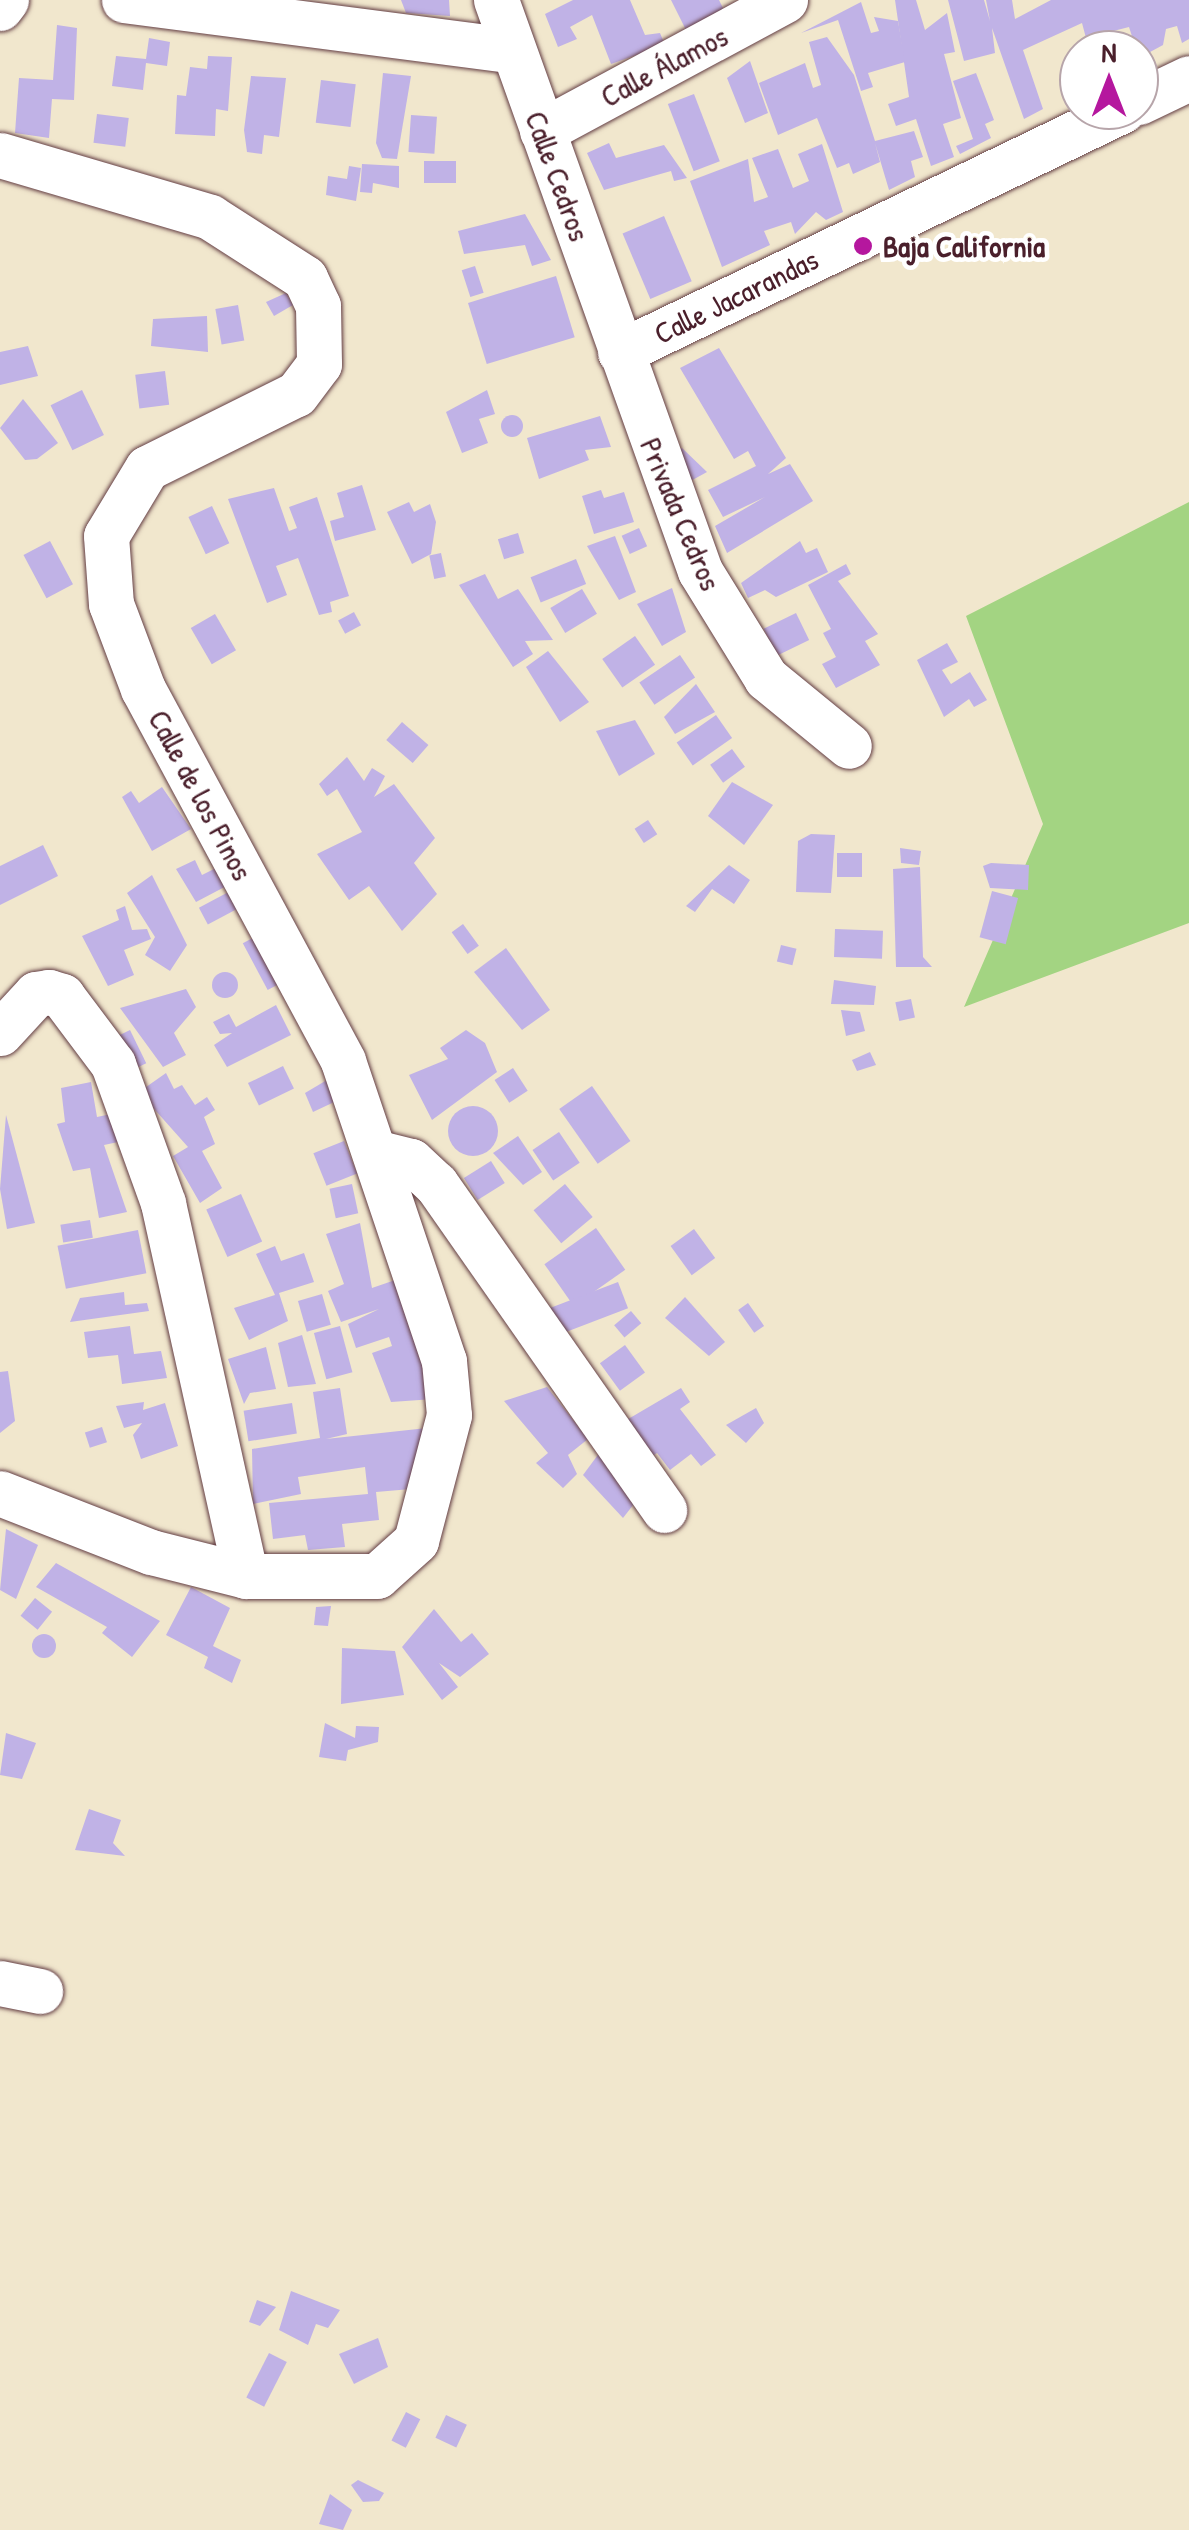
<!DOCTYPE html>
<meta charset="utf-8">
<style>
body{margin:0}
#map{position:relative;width:1189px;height:2530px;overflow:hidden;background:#f1e7cd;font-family:"Patrick Hand",sans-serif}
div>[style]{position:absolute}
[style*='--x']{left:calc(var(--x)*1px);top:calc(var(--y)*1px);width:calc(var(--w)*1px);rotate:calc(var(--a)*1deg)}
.green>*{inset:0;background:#a3d482}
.building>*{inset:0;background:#c0b2e6;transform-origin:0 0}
.round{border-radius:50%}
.roads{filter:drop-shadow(0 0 2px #633d43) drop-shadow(0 0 2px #633d43)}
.minor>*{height:45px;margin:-22.5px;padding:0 22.5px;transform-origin:22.5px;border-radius:22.5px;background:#fff}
.dots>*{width:28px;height:28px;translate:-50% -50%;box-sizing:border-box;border:5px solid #fff;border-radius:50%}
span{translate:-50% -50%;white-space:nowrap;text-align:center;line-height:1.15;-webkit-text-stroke:9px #fff;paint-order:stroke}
.street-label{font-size:30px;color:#4a1f2b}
.poi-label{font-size:30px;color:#4a1f2b;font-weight:700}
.left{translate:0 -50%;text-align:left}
.north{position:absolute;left:1059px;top:30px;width:100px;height:100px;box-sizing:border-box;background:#fff;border:2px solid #b7a5aa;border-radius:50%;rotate:0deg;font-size:28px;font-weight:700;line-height:40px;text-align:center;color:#4a1f2b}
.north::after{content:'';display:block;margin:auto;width:35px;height:45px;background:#b5179e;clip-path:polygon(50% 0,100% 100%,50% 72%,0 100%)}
</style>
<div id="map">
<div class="green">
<i style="clip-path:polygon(1189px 502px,1189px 923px,964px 1007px,1043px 824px,966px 616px)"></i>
</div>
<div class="building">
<i style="clip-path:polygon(401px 0,449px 0,450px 16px,406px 13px)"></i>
<i style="clip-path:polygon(573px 0,630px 0,645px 35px,660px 33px,665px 45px,611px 64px,592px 15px,570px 27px,577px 39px,558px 47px,545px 14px)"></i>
<i style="clip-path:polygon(671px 0,719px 0,726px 14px,688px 34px)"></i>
<i style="clip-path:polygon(895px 0,916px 0,925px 30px,947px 13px,955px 52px,944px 54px,961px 118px,943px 124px,954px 157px,931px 166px,916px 119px,896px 126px,888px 104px,909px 97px)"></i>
<i style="clip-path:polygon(948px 0,984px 0,990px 21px,986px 0,1012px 0,1015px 19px,1051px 0,1189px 0,1189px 39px,1182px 43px,1177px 26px,1166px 29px,1163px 45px,1139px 58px,1129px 27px,1086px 38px,1082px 23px,1023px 50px,1043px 109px,1024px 119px,992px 28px,995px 53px,964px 61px)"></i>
<i style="clip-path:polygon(861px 2px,871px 33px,879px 31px,874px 17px,898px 21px,905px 62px,868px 73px,873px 87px,861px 91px,838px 20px,801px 33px)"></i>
<i style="clip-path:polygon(57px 25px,77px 28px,74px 100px,52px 99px,49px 138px,15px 133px,19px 78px,53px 80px)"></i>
<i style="clip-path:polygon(827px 37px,854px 75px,875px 141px,914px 131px,923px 157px,911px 161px,915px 177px,889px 190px,875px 143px,880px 162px,853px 174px,849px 163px,837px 168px,817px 118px,778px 135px,759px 83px,805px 63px,813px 88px,821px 85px,809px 42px)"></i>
<i style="clip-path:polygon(149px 38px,170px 42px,167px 66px,146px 63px,143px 90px,112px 86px,116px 56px,146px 59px)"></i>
<i style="clip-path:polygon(208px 56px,232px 57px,228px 111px,216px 109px,215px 136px,175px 134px,177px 95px,186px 96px,190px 67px,207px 69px)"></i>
<i style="clip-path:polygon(750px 61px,768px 113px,745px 123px,727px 78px)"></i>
<i style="clip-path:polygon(383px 73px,411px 76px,397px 159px,382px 158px,376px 143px)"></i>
<i style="clip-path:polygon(976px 73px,994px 120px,985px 124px,991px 138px,960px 154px,956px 146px,973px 139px,953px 81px)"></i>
<i style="clip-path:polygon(251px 76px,286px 78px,279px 137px,264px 135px,262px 154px,247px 152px,244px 130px)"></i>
<i style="left:321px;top:80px;width:35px;height:43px;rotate:7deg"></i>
<i style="left:694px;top:94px;width:72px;height:28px;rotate:69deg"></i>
<i style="left:97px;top:114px;width:32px;height:29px;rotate:7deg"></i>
<i style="left:411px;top:115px;width:26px;height:37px;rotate:4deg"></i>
<i style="clip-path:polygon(609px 143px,616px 158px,664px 145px,687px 178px,674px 181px,671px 171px,604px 190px,587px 153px)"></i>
<i style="clip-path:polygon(822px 144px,843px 212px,826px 220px,816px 212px,795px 234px,791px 222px,764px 231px,770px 245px,722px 267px,690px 181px,748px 159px,754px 202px,768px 197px,752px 158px,778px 149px,793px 188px,809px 181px,798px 154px)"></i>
<i style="left:424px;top:161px;width:32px;height:22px"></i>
<i style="clip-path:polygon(362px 164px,399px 166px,399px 188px,373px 183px,372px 193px,360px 192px)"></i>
<i style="clip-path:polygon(349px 166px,361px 168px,356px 201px,326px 195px,328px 176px,347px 179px)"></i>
<i style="clip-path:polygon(525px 214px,551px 260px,532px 266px,525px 245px,464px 254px,458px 231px)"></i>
<i style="left:664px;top:216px;width:71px;height:45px;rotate:67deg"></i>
<i style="left:475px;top:266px;width:28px;height:14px;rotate:72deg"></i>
<i style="left:556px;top:276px;width:64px;height:92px;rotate:73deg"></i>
<i style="clip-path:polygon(286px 293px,293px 305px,274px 316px,266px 302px)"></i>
<i style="left:238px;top:305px;width:36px;height:23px;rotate:80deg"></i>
<i style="clip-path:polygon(207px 316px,208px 352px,151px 346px,153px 319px)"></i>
<i style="clip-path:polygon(28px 346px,38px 376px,0 385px,0 352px)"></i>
<i style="clip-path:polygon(719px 348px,786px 458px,768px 474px,790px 464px,813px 501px,727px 553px,715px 526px,765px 497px,723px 517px,708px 490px,756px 466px,748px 451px,734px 459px,680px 368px)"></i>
<i style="left:165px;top:371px;width:34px;height:30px;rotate:83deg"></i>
<i style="left:82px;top:390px;width:50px;height:35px;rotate:64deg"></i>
<i style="clip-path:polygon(487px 390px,495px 414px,479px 419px,488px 443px,462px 453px,446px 412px)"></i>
<i style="clip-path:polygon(23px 399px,58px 443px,37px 459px,25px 460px,0 428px)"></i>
<i class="round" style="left:501px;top:415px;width:22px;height:22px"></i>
<i style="clip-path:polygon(600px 416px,611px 447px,585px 450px,589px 460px,539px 479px,527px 438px)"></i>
<i style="clip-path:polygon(682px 448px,707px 472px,687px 483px,675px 452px)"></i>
<i style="clip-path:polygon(362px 485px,376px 530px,335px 541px,330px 521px,344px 517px,337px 493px)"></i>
<i style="clip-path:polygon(274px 488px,289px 531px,297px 528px,289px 507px,317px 497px,349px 596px,330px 602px,332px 612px,319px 615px,298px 558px,276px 566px,287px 595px,267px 603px,228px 499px)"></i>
<i style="clip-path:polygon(601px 490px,604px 498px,624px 492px,634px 522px,594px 534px,582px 496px)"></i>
<i style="clip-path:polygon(409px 502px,414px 512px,430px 504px,436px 522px,431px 554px,412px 564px,387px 512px)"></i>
<i style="left:212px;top:506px;width:41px;height:26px;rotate:65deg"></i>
<i style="left:639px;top:528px;width:20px;height:19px;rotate:66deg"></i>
<i style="left:518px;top:533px;width:21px;height:21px;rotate:73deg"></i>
<i style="clip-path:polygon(615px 536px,636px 592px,619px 600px,587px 546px)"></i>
<i style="left:50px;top:541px;width:49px;height:30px;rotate:62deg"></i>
<i style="clip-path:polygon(800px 541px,806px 553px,817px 548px,828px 572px,776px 597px,765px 590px,748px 598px,741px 583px)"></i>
<i style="left:441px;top:553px;width:24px;height:12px;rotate:78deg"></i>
<i style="left:576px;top:559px;width:27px;height:49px;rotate:68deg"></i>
<i style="clip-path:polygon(846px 564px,851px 574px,838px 581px,878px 634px,865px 641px,880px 665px,836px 688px,822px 664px,836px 657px,823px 633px,831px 629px,808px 585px)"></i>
<i style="clip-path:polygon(485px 574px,498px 599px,518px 589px,553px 640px,525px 641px,533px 654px,513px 667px,459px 585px)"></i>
<i style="clip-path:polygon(672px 588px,686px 632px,662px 646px,637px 604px)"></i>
<i style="left:582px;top:589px;width:29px;height:37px;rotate:59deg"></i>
<i style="left:354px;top:612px;width:15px;height:18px;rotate:62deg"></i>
<i style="left:796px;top:613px;width:30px;height:36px;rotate:64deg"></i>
<i style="left:215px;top:614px;width:42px;height:28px;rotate:60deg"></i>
<i style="left:635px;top:636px;width:35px;height:40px;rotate:55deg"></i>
<i style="clip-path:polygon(947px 643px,958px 662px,942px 670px,951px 684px,970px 672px,987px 700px,974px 707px,969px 699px,944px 717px,917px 660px)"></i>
<i style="clip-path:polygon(548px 651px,589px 702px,560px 722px,526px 667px)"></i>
<i style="left:680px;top:655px;width:27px;height:49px;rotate:56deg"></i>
<i style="clip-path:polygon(696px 684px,715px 712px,675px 734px,664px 717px)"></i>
<i style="left:716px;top:715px;width:28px;height:48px;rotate:55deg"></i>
<i style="clip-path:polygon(635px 720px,655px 754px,619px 776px,596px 731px)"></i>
<i style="left:402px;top:722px;width:35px;height:24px;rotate:41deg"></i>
<i style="left:732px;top:749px;width:22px;height:27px;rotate:54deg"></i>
<i style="clip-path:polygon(347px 757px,364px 781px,372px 768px,385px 776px,374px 797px,394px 784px,435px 838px,414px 863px,437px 894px,402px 931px,369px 886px,349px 900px,317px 854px,362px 832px,337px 789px,327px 796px,319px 784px)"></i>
<i style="clip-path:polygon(732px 782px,773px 805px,744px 845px,708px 816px)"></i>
<i style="clip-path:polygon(162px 787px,191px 829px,152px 851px,122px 797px,131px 791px,139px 803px)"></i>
<i style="left:648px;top:820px;width:17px;height:16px;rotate:57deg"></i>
<i style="clip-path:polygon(811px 834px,835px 835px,831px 893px,796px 892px,798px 841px)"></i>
<i style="clip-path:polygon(43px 845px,58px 876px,0 905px,0 866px)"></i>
<i style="clip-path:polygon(900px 848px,921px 851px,919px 865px,901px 863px)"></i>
<i style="left:837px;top:853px;width:25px;height:24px"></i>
<i style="clip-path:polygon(195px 860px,202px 875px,226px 863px,236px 881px,196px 902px,176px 869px)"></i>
<i style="clip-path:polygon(991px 863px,1029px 865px,1028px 890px,990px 888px,983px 866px)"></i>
<i style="clip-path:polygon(729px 865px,750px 880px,734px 904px,712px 889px,695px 912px,686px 906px)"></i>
<i style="clip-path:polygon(920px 867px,923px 957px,932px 967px,896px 967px,893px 869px)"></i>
<i style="clip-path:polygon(152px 875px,187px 945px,170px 971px,145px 955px,155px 937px,127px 893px)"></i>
<i style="left:236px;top:888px;width:19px;height:42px;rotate:62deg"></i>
<i style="left:992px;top:891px;width:27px;height:48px;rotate:15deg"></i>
<i style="clip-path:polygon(125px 906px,132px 930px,147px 929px,151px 939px,124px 950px,134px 975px,108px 986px,82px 936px,119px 920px,116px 910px)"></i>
<i style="left:463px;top:924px;width:27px;height:14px;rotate:54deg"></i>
<i style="left:835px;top:929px;width:48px;height:28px;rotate:2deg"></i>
<i style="left:264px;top:932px;width:53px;height:24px;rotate:62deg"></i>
<i style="left:781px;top:945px;width:16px;height:17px;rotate:14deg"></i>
<i style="clip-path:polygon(506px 948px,550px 1010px,522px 1030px,474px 972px)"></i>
<i class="round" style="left:212px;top:972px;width:26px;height:26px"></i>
<i style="clip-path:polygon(834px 980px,876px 986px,874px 1005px,831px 1004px)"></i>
<i style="clip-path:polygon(186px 989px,196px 1007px,174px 1033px,186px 1055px,163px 1067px,120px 1008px)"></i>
<i style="left:911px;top:999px;width:19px;height:16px;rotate:78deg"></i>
<i style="clip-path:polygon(276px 1005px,291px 1035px,227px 1067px,214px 1045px,232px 1033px,220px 1034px,213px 1022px,229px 1014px,236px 1027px)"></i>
<i style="clip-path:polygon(841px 1010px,860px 1012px,865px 1031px,846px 1036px)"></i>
<i style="left:130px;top:1030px;width:37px;height:21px;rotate:64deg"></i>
<i style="clip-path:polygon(466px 1030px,485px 1043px,497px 1072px,432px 1120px,409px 1075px,448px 1059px,440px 1048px)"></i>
<i style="clip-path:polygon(870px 1052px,876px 1065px,857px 1071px,852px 1060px)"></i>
<i style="left:283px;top:1066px;width:25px;height:39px;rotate:64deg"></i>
<i style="left:513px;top:1068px;width:27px;height:22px;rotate:57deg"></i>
<i style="clip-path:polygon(166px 1073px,174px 1089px,182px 1085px,195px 1105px,207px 1097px,215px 1110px,204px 1117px,215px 1144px,202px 1151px,222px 1188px,200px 1203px,173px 1156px,188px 1147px,139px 1092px)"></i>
<i style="clip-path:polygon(337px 1074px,347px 1096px,313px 1112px,305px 1093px)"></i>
<i style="clip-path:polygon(91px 1082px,97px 1117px,111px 1114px,118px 1142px,104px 1145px,127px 1212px,99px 1218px,90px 1168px,73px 1171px,57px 1124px,65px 1122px,61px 1088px)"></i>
<i style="left:592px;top:1086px;width:67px;height:40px;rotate:55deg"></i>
<i class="round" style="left:448px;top:1106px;width:50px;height:50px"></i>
<i style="clip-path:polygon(6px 1115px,35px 1223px,7px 1229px,0 1189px)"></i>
<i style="left:559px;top:1132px;width:37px;height:32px;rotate:56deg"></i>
<i style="clip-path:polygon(518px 1136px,542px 1172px,523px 1185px,493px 1153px)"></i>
<i style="left:344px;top:1141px;width:35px;height:33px;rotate:68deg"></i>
<i style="left:491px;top:1161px;width:26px;height:32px;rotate:58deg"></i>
<i style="left:352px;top:1184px;width:30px;height:23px;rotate:78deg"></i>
<i style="left:565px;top:1184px;width:43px;height:41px;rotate:50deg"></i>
<i style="left:241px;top:1194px;width:52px;height:38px;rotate:66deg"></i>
<i style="left:90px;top:1220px;width:18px;height:30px;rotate:81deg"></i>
<i style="clip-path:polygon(360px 1223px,372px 1288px,401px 1278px,434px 1399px,391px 1402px,372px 1353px,392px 1346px,389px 1337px,356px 1348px,348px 1324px,379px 1309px,341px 1322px,328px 1291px,344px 1284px,326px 1234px)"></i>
<i style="left:596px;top:1228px;width:51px;height:63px;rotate:55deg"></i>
<i style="left:694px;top:1229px;width:36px;height:29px;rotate:54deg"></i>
<i style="left:138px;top:1230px;width:44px;height:82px;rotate:79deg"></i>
<i style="clip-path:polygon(275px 1246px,281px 1261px,304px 1253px,314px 1282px,279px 1293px,288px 1321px,249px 1340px,234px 1308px,275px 1295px,256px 1254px)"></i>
<i style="left:618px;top:1282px;width:28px;height:77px;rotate:69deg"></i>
<i style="clip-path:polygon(124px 1292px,125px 1305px,147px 1303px,149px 1311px,70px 1322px,80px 1298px)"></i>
<i style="left:322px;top:1294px;width:32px;height:25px;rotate:74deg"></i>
<i style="clip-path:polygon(685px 1297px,725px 1342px,709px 1356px,665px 1318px)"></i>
<i style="left:748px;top:1303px;width:28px;height:12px;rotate:55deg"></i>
<i style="left:631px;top:1311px;width:16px;height:22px;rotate:50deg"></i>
<i style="clip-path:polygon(130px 1326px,134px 1354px,161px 1351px,167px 1378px,122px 1384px,118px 1355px,88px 1358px,84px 1332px)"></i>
<i style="left:340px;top:1326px;width:48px;height:27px;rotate:75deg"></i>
<i style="clip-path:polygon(302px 1335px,316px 1384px,288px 1387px,278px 1343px)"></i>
<i style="left:625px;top:1345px;width:34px;height:31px;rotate:54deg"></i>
<i style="clip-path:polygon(266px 1347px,276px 1389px,250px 1393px,244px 1404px,228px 1359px)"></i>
<i style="clip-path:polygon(8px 1371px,15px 1421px,0 1433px,0 1372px)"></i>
<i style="clip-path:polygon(547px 1387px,588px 1439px,568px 1455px,577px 1474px,563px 1488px,536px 1463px,548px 1453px,504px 1401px)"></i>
<i style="clip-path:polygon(340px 1388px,347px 1434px,326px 1439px,427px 1428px,411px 1489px,376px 1492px,379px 1520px,342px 1524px,345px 1547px,308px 1550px,305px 1535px,273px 1539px,269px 1503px,368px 1494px,365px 1467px,298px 1477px,301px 1494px,253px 1504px,252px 1449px,320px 1438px,313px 1392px)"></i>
<i style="clip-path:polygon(681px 1388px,690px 1402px,680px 1409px,716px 1455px,701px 1466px,691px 1454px,670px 1470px,657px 1453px,644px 1462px,618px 1425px)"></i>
<i style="clip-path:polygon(144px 1402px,143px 1410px,165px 1403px,178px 1446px,141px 1459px,133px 1435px,142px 1423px,124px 1428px,116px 1406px)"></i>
<i style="left:292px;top:1403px;width:31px;height:49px;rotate:81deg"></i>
<i style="clip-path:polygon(756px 1408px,764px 1423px,746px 1443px,726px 1425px)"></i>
<i style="left:102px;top:1427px;width:16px;height:18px;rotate:72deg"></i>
<i style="clip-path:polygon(606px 1444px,651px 1482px,623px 1518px,583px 1475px)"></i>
<i style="clip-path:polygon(6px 1529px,38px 1545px,16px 1599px,0 1590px)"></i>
<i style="clip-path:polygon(56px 1563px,160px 1621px,132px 1657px,102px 1633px,107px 1627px,36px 1587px)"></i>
<i style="clip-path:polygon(191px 1587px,230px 1608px,213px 1646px,241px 1660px,232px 1683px,204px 1668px,208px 1657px,166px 1635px)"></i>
<i style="left:35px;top:1598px;width:22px;height:23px;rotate:39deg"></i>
<i style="clip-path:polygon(331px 1606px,328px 1626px,314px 1625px,316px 1607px)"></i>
<i style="clip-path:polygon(434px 1609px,461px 1642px,472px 1633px,489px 1654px,460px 1677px,439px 1663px,458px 1687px,442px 1700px,402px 1647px)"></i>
<i class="round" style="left:32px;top:1634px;width:24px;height:24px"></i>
<i style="clip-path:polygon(342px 1648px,395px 1651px,404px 1695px,341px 1704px)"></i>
<i style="clip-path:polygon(325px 1723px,355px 1738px,356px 1726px,379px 1727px,378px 1742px,348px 1750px,346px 1761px,319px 1757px)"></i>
<i style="clip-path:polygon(6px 1733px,36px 1743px,22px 1779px,0 1775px)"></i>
<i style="clip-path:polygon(89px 1809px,121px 1820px,113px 1843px,125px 1856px,75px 1850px)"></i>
<i style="clip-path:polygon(291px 2291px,340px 2310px,328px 2328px,316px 2324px,308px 2345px,279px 2330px)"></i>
<i style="clip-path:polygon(257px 2300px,276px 2307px,260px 2326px,249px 2322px)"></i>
<i style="clip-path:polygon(378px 2338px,388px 2367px,354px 2384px,339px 2354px)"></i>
<i style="left:269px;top:2353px;width:20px;height:50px;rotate:27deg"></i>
<i style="left:406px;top:2412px;width:16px;height:32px;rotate:27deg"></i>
<i style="left:446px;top:2415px;width:23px;height:25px;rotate:25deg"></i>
<i style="clip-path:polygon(358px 2480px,384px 2493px,379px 2501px,363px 2502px,351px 2485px)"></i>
<i style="clip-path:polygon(330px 2494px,352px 2510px,343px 2530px,319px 2524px)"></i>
</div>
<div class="roads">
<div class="minor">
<i style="--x:124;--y:0;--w:390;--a:7.4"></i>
<i style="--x:496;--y:0;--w:606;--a:70.34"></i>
<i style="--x:700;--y:571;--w:126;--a:58.3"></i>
<i style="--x:766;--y:678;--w:107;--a:39.3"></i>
<i style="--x:0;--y:8;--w:10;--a:-53"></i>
<i style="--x:1139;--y:102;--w:55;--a:-25.6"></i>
<i style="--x:542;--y:131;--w:276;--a:-28.3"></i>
<i style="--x:0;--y:155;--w:219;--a:16.4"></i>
<i style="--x:210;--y:217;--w:113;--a:32.7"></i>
<i style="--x:305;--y:278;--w:31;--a:65"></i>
<i style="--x:318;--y:306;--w:58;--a:89"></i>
<i style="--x:319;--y:364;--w:38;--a:127"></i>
<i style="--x:296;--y:394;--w:166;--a:153.6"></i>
<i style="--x:147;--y:468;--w:79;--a:121.1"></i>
<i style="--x:106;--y:536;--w:68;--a:85.8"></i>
<i style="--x:111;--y:604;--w:91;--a:69.4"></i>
<i style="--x:143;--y:689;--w:422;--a:61.7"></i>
<i style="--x:343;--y:1061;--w:317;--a:71.4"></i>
<i style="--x:444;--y:1361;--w:54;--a:84.7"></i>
<i style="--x:449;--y:1415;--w:130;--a:104.7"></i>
<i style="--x:416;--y:1541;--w:52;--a:138.1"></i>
<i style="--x:377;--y:1576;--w:131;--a:180"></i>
<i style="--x:246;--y:1576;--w:98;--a:-165.8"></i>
<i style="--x:151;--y:1552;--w:162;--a:-158.7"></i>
<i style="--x:620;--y:352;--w:558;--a:-25.69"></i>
<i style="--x:0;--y:1033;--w:53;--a:-47.3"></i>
<i style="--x:36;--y:994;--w:13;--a:-9"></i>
<i style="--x:49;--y:992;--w:14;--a:17"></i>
<i style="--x:62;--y:996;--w:85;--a:53.1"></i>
<i style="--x:113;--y:1064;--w:148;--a:70.2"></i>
<i style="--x:163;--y:1203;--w:382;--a:77.5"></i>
<i style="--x:379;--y:1153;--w:33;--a:14"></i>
<i style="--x:411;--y:1161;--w:34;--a:43"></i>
<i style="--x:436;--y:1184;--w:398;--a:55"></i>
<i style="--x:0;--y:1983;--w:41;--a:11.3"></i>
</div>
</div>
<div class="dots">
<i style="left:863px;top:246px;background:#b5179e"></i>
</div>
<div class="street-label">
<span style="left:664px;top:66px;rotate:-28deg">Calle Álamos</span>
<span style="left:558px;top:176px;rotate:70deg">Calle Cedros</span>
<span style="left:736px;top:296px;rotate:-26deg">Calle Jacarandas</span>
<span style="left:681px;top:514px;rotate:67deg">Privada Cedros</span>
<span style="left:201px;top:795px;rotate:62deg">Calle de los Pinos</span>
</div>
<div class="poi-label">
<span class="left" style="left:883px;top:246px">Baja California</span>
</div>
<div class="north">N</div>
</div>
